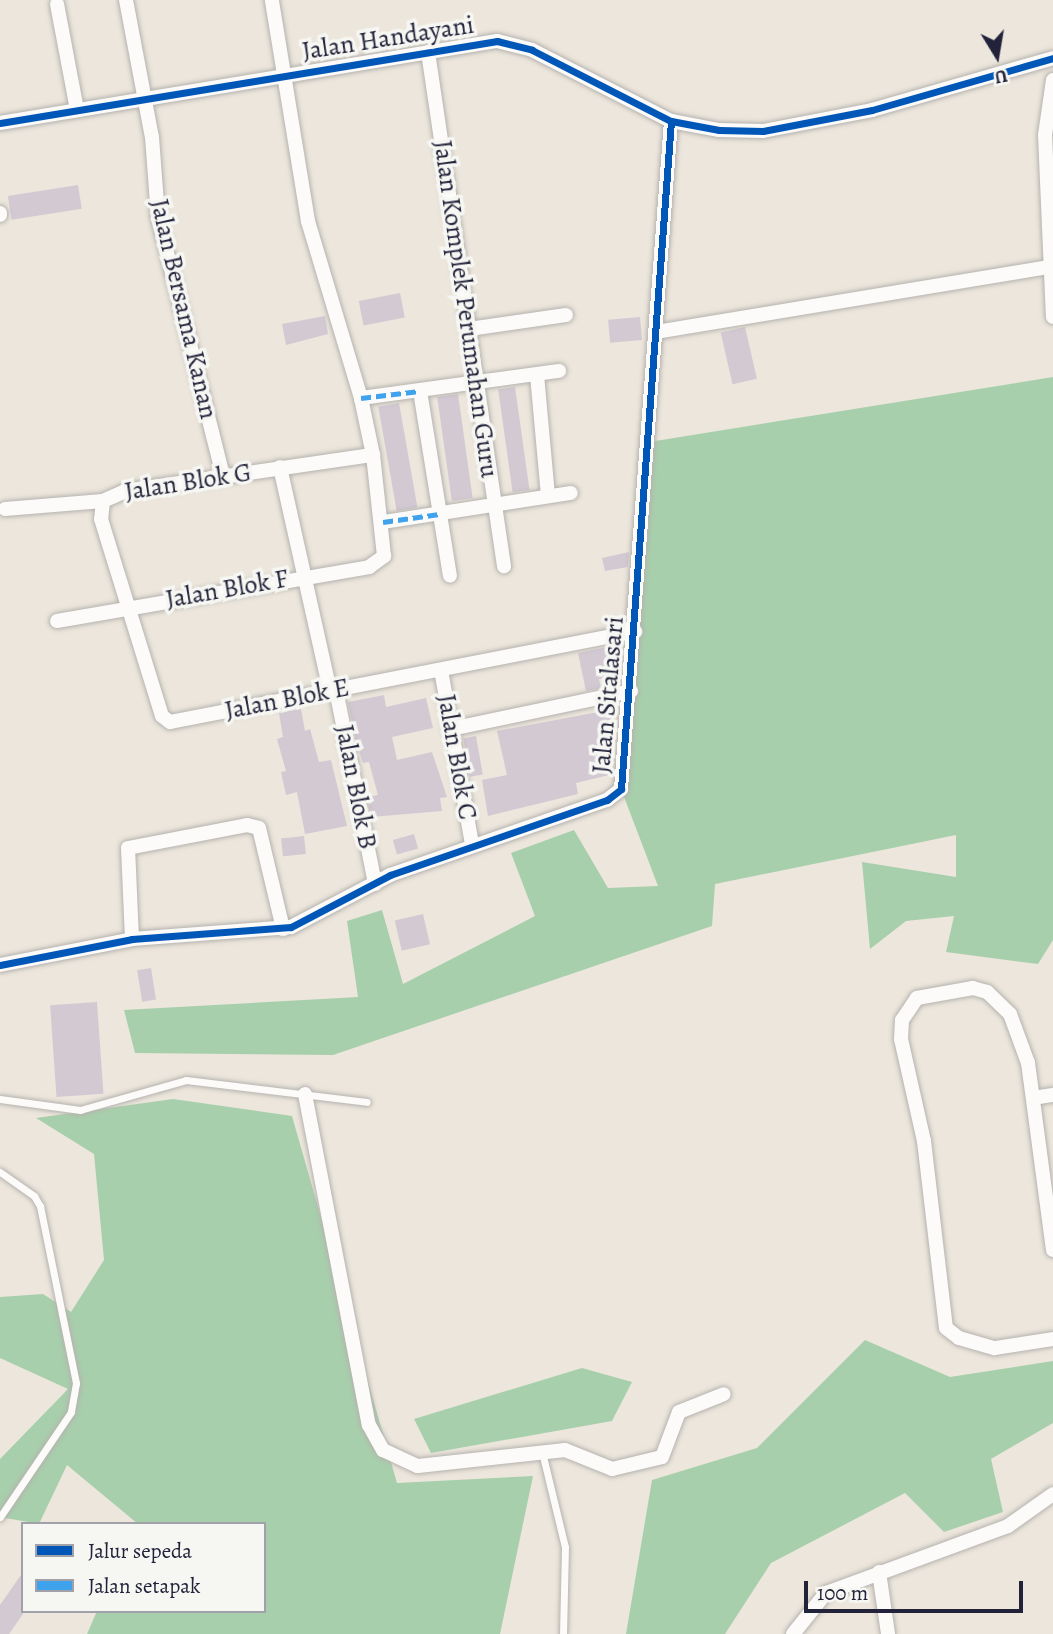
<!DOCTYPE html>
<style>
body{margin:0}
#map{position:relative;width:1053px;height:1634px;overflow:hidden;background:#ece6dc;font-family:Alegreya,serif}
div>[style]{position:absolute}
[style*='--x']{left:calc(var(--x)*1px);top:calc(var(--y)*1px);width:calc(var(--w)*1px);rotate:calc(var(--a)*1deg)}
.forest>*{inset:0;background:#a8cfac}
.building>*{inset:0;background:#d2c9d3;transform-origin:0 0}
.roads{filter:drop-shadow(0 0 2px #b5b2ae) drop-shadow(0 0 2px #b5b2ae)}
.lane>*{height:7px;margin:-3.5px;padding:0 3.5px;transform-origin:3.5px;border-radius:3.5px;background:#fcfbfa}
.street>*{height:14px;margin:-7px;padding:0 7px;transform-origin:7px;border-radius:7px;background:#fcfbfa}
.quiet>*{height:5px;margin-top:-2.5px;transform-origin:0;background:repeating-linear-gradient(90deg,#3ea2ec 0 10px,transparent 0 15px)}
.cycleway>*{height:7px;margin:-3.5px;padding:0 3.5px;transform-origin:3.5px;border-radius:3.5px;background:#0057b8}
span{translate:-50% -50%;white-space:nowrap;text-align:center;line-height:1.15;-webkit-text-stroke:7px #f6f6f2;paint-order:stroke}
.street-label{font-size:26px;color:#22223b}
.legend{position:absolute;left:21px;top:1522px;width:245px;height:91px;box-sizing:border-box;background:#f6f6f2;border:2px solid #a1a1a9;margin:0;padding:9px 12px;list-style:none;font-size:21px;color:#22223b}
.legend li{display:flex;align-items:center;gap:14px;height:35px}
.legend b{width:35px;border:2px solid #a1a1a9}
.north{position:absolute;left:962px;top:21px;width:70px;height:70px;-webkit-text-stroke:5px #f6f6f2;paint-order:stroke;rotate:169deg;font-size:19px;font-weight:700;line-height:28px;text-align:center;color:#22223b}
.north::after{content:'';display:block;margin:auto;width:24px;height:32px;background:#22223b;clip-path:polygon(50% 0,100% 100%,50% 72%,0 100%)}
.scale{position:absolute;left:804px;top:1581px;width:219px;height:32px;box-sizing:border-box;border:4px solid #22223b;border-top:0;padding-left:9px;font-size:21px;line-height:24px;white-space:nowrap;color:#22223b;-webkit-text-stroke:5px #f6f6f2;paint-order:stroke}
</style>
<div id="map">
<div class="forest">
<i style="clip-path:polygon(1053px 377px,1053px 940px,1038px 964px,946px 952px,954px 916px,906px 921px,870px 949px,862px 862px,956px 877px,956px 835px,715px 884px,712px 926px,333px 1055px,135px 1053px,124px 1010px,358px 997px,347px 921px,382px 910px,403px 984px,535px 916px,511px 853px,574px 830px,608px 888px,658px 886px,621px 789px,649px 442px)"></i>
<i style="clip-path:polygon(173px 1099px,292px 1116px,397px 1483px,533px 1476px,500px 1634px,87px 1634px,97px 1611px,264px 1611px,264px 1524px,138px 1524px,67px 1465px,39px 1524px,0 1517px,0 1459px,68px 1389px,0 1358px,0 1297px,43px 1294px,71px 1312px,104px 1260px,94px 1154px,36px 1118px)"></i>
<i style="clip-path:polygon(865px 1340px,950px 1377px,1053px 1361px,1053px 1423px,991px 1459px,1003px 1512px,944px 1532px,905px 1493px,771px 1563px,725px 1634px,626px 1634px,652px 1480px,757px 1448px)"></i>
<i style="clip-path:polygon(582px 1368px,632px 1382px,612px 1421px,431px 1453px,414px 1419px)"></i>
</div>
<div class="building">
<i style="left:78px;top:185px;width:24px;height:71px;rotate:81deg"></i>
<i style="left:400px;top:293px;width:25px;height:42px;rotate:79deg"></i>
<i style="clip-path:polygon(325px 316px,328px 334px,286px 345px,282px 324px)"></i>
<i style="left:640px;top:317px;width:23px;height:32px;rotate:85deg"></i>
<i style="left:745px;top:327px;width:53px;height:25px;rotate:77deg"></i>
<i style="left:515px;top:387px;width:104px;height:17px;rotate:82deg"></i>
<i style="left:458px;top:394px;width:105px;height:21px;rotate:82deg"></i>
<i style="left:399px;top:403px;width:106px;height:21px;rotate:80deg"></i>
<i style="clip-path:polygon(629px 552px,628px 567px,605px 571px,602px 558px)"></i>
<i style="clip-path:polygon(617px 645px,620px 675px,599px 679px,601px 688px,586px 691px,578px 653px)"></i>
<i style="clip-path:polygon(384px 695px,386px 707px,426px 698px,433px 728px,392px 737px,397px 760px,432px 752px,447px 797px,440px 798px,442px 811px,371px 817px,367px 797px,378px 795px,369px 762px,363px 763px,356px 742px,348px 702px)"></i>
<i style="clip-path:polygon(301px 709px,305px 731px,310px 729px,319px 762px,331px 760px,347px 826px,305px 834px,297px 792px,286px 795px,281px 772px,286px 771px,277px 739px,283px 737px,279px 713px)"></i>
<i style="clip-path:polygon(609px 710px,615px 744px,602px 746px,609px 775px,576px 783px,578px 794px,488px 816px,482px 780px,507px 775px,497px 731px)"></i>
<i style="left:476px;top:736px;width:39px;height:13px;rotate:80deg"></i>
<i style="left:414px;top:834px;width:15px;height:22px;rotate:74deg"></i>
<i style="left:304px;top:836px;width:18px;height:23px;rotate:84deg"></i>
<i style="left:423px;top:914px;width:31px;height:29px;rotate:77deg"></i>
<i style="left:151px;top:968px;width:32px;height:14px;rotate:81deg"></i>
<i style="left:97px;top:1002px;width:92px;height:47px;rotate:86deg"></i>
<i style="clip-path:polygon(23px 1572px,23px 1614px,9px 1634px,0 1634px,0 1605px)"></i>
</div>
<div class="roads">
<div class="lane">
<i style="--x:0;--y:1099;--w:81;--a:7.8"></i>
<i style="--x:80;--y:1110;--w:110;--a:-15.8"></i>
<i style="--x:186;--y:1080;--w:182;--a:6.9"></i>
<i style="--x:0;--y:1172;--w:42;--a:35.2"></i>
<i style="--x:34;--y:1196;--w:12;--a:59"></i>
<i style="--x:40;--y:1206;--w:181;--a:78.5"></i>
<i style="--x:76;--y:1383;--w:29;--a:100"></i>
<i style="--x:71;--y:1412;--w:127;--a:124.1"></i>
<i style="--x:542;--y:1452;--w:98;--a:76.4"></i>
<i style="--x:565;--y:1547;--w:87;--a:91.3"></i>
</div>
<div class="street">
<i style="--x:126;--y:0;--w:139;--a:79.3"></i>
<i style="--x:152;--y:137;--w:80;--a:85.7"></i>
<i style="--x:158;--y:217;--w:266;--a:75.9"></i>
<i style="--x:57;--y:4;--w:108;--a:79.3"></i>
<i style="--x:428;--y:52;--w:520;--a:81.59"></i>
<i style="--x:1053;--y:80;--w:56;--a:98.3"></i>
<i style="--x:1045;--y:135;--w:182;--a:87.5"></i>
<i style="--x:0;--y:123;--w:504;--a:-9.37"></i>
<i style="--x:497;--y:41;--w:36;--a:14"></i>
<i style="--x:532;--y:50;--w:156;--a:27.1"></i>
<i style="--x:671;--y:121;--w:49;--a:10.6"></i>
<i style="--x:719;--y:130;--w:44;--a:1.3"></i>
<i style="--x:763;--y:131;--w:111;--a:-10.9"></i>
<i style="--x:872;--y:110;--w:188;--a:-16"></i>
<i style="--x:0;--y:213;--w:2;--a:90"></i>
<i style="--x:469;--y:329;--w:98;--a:-8.2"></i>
<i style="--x:656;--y:332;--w:398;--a:-9.4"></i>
<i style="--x:537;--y:375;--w:121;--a:84.8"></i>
<i style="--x:420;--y:391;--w:187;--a:80.8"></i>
<i style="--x:361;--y:398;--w:200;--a:-7.8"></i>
<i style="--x:280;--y:467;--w:230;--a:77.4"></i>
<i style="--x:103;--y:501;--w:18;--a:96"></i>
<i style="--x:101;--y:519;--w:206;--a:72.8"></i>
<i style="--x:162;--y:716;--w:10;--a:37"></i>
<i style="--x:170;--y:722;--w:474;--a:-11"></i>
<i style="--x:5;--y:509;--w:98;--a:-4.7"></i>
<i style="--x:103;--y:501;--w:24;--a:-24"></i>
<i style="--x:125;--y:491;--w:251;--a:-8.3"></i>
<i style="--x:383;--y:522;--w:190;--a:-8.8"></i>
<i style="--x:57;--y:621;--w:317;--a:-9.8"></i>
<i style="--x:369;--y:567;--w:19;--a:-36"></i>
<i style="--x:384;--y:556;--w:102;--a:-96.2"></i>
<i style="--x:373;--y:455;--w:58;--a:-101.9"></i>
<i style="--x:361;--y:398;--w:185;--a:-106.7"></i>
<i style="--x:308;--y:221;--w:224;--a:-99.3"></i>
<i style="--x:441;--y:670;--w:177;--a:79.9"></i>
<i style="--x:336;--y:690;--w:198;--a:78.6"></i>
<i style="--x:451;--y:729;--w:184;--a:-11.9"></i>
<i style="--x:132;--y:939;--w:91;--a:-92.5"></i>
<i style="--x:128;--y:848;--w:121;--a:-10.9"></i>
<i style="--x:247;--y:825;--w:12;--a:14"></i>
<i style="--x:259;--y:828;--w:104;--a:76.6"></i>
<i style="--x:0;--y:965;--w:135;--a:-11.1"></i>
<i style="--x:132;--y:939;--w:159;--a:-4.3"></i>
<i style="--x:291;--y:927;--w:112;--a:-27.7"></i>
<i style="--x:390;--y:875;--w:230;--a:-19.1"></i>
<i style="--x:607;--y:800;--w:18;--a:-38"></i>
<i style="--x:621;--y:789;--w:670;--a:-85.72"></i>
<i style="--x:305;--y:1094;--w:337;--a:79.1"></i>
<i style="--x:369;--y:1425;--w:29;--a:61"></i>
<i style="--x:383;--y:1450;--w:38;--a:25"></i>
<i style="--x:418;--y:1466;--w:148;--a:-6.2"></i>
<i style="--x:565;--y:1450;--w:51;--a:22"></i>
<i style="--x:612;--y:1469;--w:51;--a:-13.5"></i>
<i style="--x:662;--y:1457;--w:48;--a:-69.3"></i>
<i style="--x:679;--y:1412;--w:48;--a:-21.8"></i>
<i style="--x:1033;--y:1098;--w:20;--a:-9"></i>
<i style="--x:1053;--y:1250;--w:189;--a:-97.6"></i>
<i style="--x:1028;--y:1063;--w:52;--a:-110.2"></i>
<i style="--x:1010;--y:1014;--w:32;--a:-136"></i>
<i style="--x:987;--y:992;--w:15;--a:-164"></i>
<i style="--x:973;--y:988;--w:57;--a:169.9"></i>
<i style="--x:917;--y:998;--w:27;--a:124"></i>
<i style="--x:902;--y:1020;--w:19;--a:93"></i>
<i style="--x:901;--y:1039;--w:105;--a:77.3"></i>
<i style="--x:924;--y:1141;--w:188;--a:83.3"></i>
<i style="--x:946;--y:1328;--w:16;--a:38"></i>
<i style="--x:959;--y:1338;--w:37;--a:16"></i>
<i style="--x:995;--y:1348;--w:59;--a:-8.8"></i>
<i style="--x:879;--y:1572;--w:63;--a:81.7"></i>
<i style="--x:793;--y:1634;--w:53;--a:-51.2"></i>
<i style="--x:826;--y:1593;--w:194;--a:-20.2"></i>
<i style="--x:1008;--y:1526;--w:55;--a:-35.4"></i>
</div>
</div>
<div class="quiet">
<i style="--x:361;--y:398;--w:59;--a:-6.8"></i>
<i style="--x:383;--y:522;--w:57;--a:-8.1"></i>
</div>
<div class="cycleway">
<i style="--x:0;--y:123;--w:504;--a:-9.37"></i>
<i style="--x:497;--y:41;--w:36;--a:14"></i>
<i style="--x:532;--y:50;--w:156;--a:27.1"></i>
<i style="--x:671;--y:121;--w:49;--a:10.6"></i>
<i style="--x:719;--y:130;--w:44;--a:1.3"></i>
<i style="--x:763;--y:131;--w:111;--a:-10.9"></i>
<i style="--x:872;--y:110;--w:188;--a:-16"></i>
<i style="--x:0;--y:965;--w:135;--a:-11.1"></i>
<i style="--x:132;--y:939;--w:159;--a:-4.3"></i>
<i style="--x:291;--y:927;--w:112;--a:-27.7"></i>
<i style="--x:390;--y:875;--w:230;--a:-19.1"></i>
<i style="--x:607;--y:800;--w:18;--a:-38"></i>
<i style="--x:621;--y:789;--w:670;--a:-85.72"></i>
</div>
<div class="street-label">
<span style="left:388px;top:38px;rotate:-9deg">Jalan Handayani</span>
<span style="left:184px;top:309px;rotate:77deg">Jalan Bersama Kanan</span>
<span style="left:466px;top:309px;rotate:82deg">Jalan Komplek Perumahan Guru</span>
<span style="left:188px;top:482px;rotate:-9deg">Jalan Blok G</span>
<span style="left:227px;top:589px;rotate:-10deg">Jalan Blok F</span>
<span style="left:608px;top:695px;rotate:-85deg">Jalan Sitalasari</span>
<span style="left:287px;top:699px;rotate:-11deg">Jalan Blok E</span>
<span style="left:457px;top:757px;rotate:80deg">Jalan Blok C</span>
<span style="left:356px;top:787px;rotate:79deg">Jalan Blok B</span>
</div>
<ul class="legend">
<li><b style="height:9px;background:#0057b8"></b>Jalur sepeda</li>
<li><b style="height:9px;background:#3ea2ec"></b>Jalan setapak</li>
</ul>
<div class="north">U</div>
<div class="scale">100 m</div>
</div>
